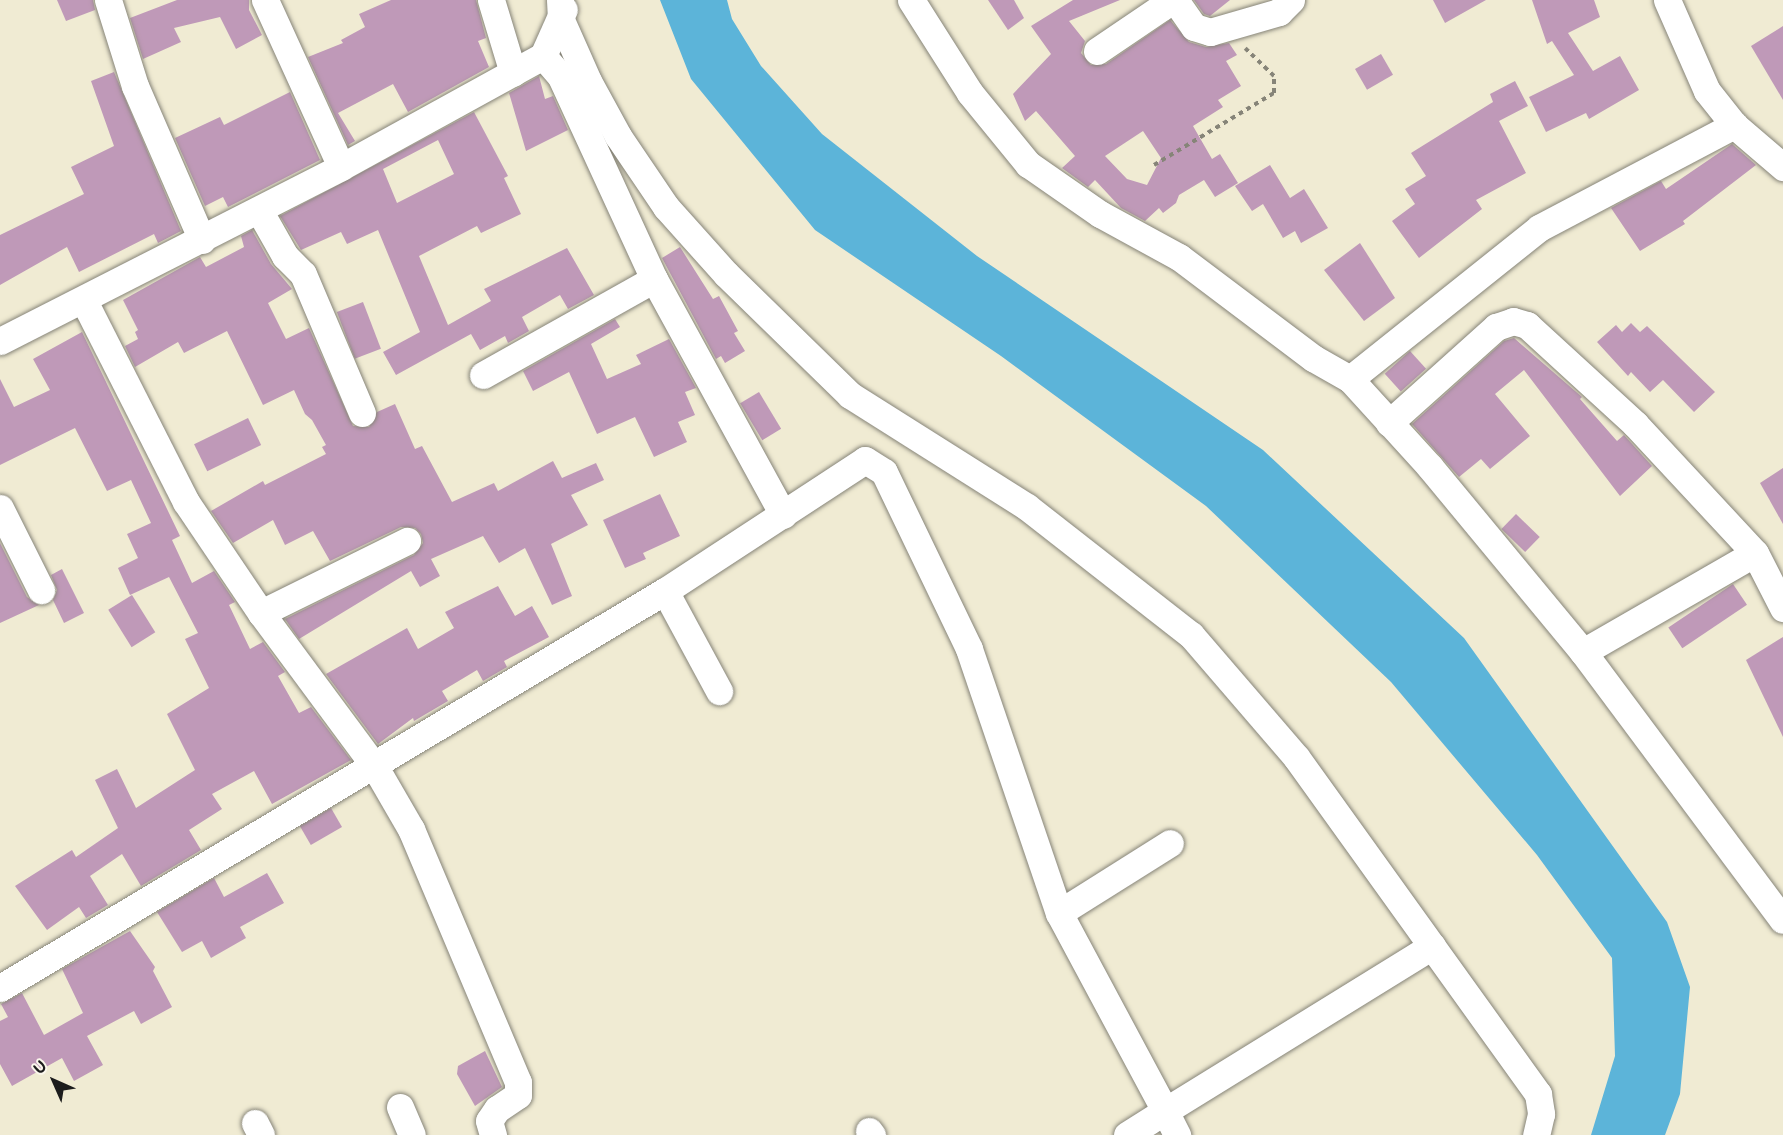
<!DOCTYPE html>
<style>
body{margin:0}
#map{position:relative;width:1783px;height:1135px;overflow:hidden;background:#f0ebd3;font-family:"Balsamiq Sans",sans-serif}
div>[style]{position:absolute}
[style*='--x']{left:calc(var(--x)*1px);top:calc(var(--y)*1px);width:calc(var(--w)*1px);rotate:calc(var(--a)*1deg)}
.water>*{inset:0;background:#5cb4d9}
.building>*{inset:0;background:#bf99b8;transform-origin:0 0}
.path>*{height:4px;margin-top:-2px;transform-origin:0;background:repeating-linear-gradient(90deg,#868478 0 4.5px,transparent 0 9px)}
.roads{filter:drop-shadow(0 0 2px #868478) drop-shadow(0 0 2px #868478)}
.street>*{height:27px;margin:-13.5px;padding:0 13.5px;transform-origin:13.5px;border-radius:13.5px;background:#fff}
span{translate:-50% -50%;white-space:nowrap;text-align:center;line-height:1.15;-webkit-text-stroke:4.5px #fbf7ec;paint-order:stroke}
.north{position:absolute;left:24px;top:1051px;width:60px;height:60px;-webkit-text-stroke:4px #fbf7ec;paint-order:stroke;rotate:315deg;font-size:16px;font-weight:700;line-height:24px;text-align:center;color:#1c1c1c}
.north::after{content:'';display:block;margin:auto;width:21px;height:27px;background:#1c1c1c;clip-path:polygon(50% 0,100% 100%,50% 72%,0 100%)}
</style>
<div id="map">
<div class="water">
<i style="clip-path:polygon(660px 0,727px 0,732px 19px,761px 66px,822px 134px,977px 256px,1263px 450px,1464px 638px,1667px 922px,1690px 987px,1680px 1094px,1665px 1135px,1591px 1135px,1615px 1056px,1612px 958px,1537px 855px,1391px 682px,1206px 506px,1001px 356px,815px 230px,691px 79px)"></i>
</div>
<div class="building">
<i style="clip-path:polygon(57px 0,93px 0,95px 10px,66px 21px)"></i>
<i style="clip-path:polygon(177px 0,249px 0,249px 10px,262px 35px,236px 49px,220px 17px,174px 28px,181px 42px,143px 59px,130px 18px)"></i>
<i style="clip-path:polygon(391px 0,476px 0,486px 38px,478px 41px,489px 67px,408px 112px,393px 84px,338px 113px,355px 141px,348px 145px,308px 57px,343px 43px,341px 40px,365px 27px,359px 14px)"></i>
<i style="clip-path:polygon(988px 0,1014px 0,1024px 18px,1008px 30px)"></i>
<i style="clip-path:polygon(evenodd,1073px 0,1120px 0,1069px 21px,1085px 41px,1081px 53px,1091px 65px,1106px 64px,1170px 20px,1189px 42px,1206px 47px,1229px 43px,1237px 55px,1226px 61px,1241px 86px,1218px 100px,1223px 107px,1193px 126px,1212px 159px,1220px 154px,1238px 183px,1215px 197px,1204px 180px,1179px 195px,1176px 203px,1163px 213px,1159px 208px,1145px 221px,1121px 208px,1095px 180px,1088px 187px,1062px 168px,1075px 156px,1036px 111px,1025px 121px,1013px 94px,1051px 54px,1031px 26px,1073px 0,1143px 131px,1161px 158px,1147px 185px,1127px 179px,1105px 156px,1143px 131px)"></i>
<i style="clip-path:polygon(1194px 0,1230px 0,1210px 16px,1204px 14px)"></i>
<i style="clip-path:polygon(1433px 0,1486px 0,1445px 23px)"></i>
<i style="clip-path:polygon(1532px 0,1594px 0,1600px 17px,1568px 33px,1593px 71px,1620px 56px,1639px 90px,1589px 119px,1586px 113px,1546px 132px,1529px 97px,1574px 75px,1552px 41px,1547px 44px)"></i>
<i style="clip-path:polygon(1783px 26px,1783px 100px,1751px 46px)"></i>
<i style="left:1381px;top:54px;width:24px;height:30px;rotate:60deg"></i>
<i style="clip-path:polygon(114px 72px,181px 231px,158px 243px,154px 234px,79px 272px,67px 247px,0 285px,0 235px,84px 194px,71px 167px,114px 146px,91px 81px)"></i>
<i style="clip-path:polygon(539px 76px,545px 99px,553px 96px,568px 130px,526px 151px,509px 93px)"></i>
<i style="clip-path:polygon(1515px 81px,1528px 106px,1499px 121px,1526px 173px,1476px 200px,1482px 209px,1419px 258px,1392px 221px,1415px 204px,1405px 189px,1426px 176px,1411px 153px,1493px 102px,1490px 94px)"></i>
<i style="clip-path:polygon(290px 92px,320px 160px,228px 207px,223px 197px,205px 206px,175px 138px,220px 117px,224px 125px)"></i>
<i style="clip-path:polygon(evenodd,474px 112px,508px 176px,504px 178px,521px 214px,481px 233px,477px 226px,419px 256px,448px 325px,491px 301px,484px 289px,567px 248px,594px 295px,568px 309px,560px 295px,522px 317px,529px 331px,508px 343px,505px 336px,480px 350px,471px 334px,396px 375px,383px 352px,420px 332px,378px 230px,347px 244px,341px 232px,301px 250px,280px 216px,474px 112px,438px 140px,454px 174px,397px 203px,383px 169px,438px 140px)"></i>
<i style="clip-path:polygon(1732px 144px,1756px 165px,1683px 221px,1685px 224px,1640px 251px,1611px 208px,1661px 181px,1666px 189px)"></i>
<i style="clip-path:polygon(1270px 165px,1290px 198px,1304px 189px,1328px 228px,1301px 243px,1295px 231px,1283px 238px,1263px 204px,1252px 211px,1235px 186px)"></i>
<i style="clip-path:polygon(252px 230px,271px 264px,292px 289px,268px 303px,286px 339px,309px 328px,353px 426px,369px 427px,377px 412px,395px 404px,415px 449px,422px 446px,452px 502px,494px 483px,498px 491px,553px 461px,562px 478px,596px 463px,604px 480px,571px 495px,588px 525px,551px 544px,572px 596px,552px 605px,525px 548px,499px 563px,483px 536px,431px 559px,440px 576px,420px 587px,411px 571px,299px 639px,285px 619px,414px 555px,423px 543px,421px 534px,415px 528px,401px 527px,330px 561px,313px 531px,285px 545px,273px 520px,233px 543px,211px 511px,263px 481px,265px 485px,326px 454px,322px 447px,326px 445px,312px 420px,305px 414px,294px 390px,263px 405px,227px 331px,184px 353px,178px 342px,135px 367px,125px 346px,138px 339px,135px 332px,138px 330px,123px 300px,200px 257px,206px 267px,244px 247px,241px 236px)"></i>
<i style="clip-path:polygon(1360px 243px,1395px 298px,1364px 321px,1324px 270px)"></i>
<i style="clip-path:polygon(680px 247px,713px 299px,719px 296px,738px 331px,734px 333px,745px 351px,725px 363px,721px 356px,716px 359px,662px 258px)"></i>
<i style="left:363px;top:302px;width:50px;height:28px;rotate:69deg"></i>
<i style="clip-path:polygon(615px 319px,620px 327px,591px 344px,607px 379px,641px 364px,636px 355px,669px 339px,696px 388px,685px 392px,695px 415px,678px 422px,687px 442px,654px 457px,635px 417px,597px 434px,569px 372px,533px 391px,523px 371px)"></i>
<i style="clip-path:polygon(1631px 323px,1640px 332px,1647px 326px,1715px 392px,1694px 412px,1663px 380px,1650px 392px,1631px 372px,1628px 376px,1597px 342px,1616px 325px,1622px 332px)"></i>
<i style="clip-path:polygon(82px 332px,180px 536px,172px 540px,192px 583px,214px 571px,235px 602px,229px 605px,250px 649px,263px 642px,285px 672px,278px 676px,299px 713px,311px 707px,351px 760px,272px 804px,254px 771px,212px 794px,222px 809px,189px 830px,201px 850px,141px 886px,122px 854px,90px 876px,108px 905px,86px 918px,79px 907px,47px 930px,15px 886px,72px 850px,76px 857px,118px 828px,95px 780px,117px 769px,136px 808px,195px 770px,167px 714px,209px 688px,185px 639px,198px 633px,169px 577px,130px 595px,118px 568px,138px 558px,127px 534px,151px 523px,131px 480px,107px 491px,75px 428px,0 465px,0 379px,14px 407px,50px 390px,33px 359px)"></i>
<i style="clip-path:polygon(1514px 338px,1582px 397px,1580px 399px,1617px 441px,1624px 435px,1652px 466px,1620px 496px,1524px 370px,1495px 394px,1530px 436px,1490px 469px,1481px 459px,1459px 477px,1412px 424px,1504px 341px)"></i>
<i style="left:1410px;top:351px;width:24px;height:34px;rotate:48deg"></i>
<i style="left:759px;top:392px;width:43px;height:22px;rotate:59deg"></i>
<i style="left:248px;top:418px;width:30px;height:60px;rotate:64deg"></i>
<i style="clip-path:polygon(1783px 468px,1783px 524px,1760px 483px)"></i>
<i style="clip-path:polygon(660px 494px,680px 536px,643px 553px,646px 559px,625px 568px,603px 520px)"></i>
<i style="left:1516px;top:514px;width:33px;height:21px;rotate:44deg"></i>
<i style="clip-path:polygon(0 543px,27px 597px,39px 605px,0 623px)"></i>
<i style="clip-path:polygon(62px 569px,84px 613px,64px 623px,53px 600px,57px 590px,51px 575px)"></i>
<i style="left:1733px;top:584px;width:25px;height:78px;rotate:56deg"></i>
<i style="clip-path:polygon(498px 586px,515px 616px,532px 606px,549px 637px,504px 661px,507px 667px,483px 681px,477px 670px,442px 691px,448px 701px,414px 721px,413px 718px,378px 744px,326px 674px,407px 628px,418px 649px,454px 628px,445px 612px)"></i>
<i style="left:132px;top:595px;width:44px;height:28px;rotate:58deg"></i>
<i style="clip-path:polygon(1783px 637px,1783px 737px,1746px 660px)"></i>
<i style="left:331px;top:808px;width:22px;height:36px;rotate:60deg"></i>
<i style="clip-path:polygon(267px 873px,284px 903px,240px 927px,246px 938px,211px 958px,202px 941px,182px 952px,157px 912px,214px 878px,224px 897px)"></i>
<i style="clip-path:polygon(130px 931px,155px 967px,153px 971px,172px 1007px,141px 1024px,134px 1011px,87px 1036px,103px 1065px,74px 1081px,62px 1058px,12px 1086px,0 1064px,0 1021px,8px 1017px,1px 1004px,22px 993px,44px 1035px,83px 1013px,62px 969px)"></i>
<i style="clip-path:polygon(485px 1051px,502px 1087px,475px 1106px,457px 1074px,458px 1066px)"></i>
</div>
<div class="path">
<i style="--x:1154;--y:165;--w:140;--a:-31"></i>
<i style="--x:1274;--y:93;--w:17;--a:-90"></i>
<i style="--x:1274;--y:76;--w:40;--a:-136"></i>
</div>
<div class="roads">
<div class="street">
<i style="--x:108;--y:0;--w:90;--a:72.6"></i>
<i style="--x:135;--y:86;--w:168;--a:66.5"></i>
<i style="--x:265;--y:0;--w:183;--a:65.5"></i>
<i style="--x:491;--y:0;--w:76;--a:73.2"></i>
<i style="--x:560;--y:0;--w:20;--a:87"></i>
<i style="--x:561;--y:20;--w:67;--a:66.1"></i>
<i style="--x:588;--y:81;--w:63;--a:61.4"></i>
<i style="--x:618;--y:136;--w:86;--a:55.9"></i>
<i style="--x:666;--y:207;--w:90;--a:48.2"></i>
<i style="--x:726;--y:274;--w:173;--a:44.3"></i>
<i style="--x:850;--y:395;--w:209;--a:32.3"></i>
<i style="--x:1027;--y:507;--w:208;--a:38"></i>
<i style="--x:1191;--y:635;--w:161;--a:49.3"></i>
<i style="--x:1296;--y:757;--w:415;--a:54.3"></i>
<i style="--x:1538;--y:1094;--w:20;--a:81"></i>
<i style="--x:1541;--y:1114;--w:22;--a:103"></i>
<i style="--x:911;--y:0;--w:110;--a:57.6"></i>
<i style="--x:970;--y:93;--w:92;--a:50.8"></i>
<i style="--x:1028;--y:164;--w:88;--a:34.8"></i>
<i style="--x:1100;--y:214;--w:90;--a:28.6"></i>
<i style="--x:1179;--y:257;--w:168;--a:37"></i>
<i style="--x:1313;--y:358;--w:43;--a:29.6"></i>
<i style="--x:1350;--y:379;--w:119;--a:47.7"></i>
<i style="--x:1430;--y:467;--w:240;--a:50.4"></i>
<i style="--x:1583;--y:652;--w:334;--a:53.3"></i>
<i style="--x:1175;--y:0;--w:33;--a:55"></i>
<i style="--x:1194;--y:27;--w:17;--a:17"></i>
<i style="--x:1210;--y:32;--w:72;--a:-16.2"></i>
<i style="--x:1279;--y:12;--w:17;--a:-45"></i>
<i style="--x:1667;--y:0;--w:99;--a:66.3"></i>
<i style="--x:1707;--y:91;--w:43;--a:51.5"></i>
<i style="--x:1734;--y:125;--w:65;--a:40.6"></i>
<i style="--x:1097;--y:51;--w:78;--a:-34.1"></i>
<i style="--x:1162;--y:7;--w:8;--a:-67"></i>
<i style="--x:543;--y:56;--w:28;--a:49"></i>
<i style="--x:561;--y:77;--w:222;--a:65.3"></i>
<i style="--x:654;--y:279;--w:269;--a:61.3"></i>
<i style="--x:259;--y:210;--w:53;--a:60.5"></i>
<i style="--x:285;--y:256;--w:25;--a:45"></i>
<i style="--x:303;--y:274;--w:151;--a:67"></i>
<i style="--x:84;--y:301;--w:225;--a:63.1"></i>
<i style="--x:186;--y:502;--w:134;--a:56"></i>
<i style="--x:261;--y:613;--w:192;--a:53.5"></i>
<i style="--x:375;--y:767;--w:72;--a:59.9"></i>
<i style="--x:411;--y:829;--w:275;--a:67.1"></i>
<i style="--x:518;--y:1082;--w:13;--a:90"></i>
<i style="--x:518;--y:1095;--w:25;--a:146"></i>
<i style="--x:497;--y:1109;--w:14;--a:124"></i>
<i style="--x:489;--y:1121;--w:15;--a:74"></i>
<i style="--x:0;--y:341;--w:383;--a:-27"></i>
<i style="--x:341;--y:167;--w:230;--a:-28.8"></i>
<i style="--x:543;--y:56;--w:51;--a:-65.9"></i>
<i style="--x:483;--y:375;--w:196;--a:-29.3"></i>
<i style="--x:1350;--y:379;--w:242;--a:-38.6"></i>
<i style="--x:1539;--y:228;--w:221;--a:-27.8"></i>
<i style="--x:1389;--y:423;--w:144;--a:-41.9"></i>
<i style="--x:1496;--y:327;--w:18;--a:-19"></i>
<i style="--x:1513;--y:321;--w:15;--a:16"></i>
<i style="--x:1527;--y:325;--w:147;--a:42.5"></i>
<i style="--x:1635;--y:424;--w:176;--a:47.1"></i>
<i style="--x:1755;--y:553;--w:62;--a:63"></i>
<i style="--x:0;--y:508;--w:92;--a:63.4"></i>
<i style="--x:665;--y:591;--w:114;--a:61.6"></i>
<i style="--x:261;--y:613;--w:163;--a:-26.3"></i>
<i style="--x:1583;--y:652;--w:198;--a:-29.9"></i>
<i style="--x:1059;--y:913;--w:131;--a:-32.2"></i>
<i style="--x:0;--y:988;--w:774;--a:-30.84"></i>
<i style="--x:665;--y:591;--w:239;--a:-33.2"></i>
<i style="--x:865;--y:460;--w:22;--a:32"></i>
<i style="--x:884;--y:472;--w:196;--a:64.3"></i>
<i style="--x:969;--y:649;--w:279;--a:71.2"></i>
<i style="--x:1059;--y:913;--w:225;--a:61.8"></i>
<i style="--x:1165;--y:1111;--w:314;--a:-31.7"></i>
<i style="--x:400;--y:1107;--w:30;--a:67"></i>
<i style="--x:255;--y:1123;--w:13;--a:63"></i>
<i style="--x:869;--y:1131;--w:5;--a:53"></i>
<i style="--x:1127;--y:1135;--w:45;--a:-32.3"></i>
<i style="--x:1165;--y:1111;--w:27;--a:63"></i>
</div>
</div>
<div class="north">U</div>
</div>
